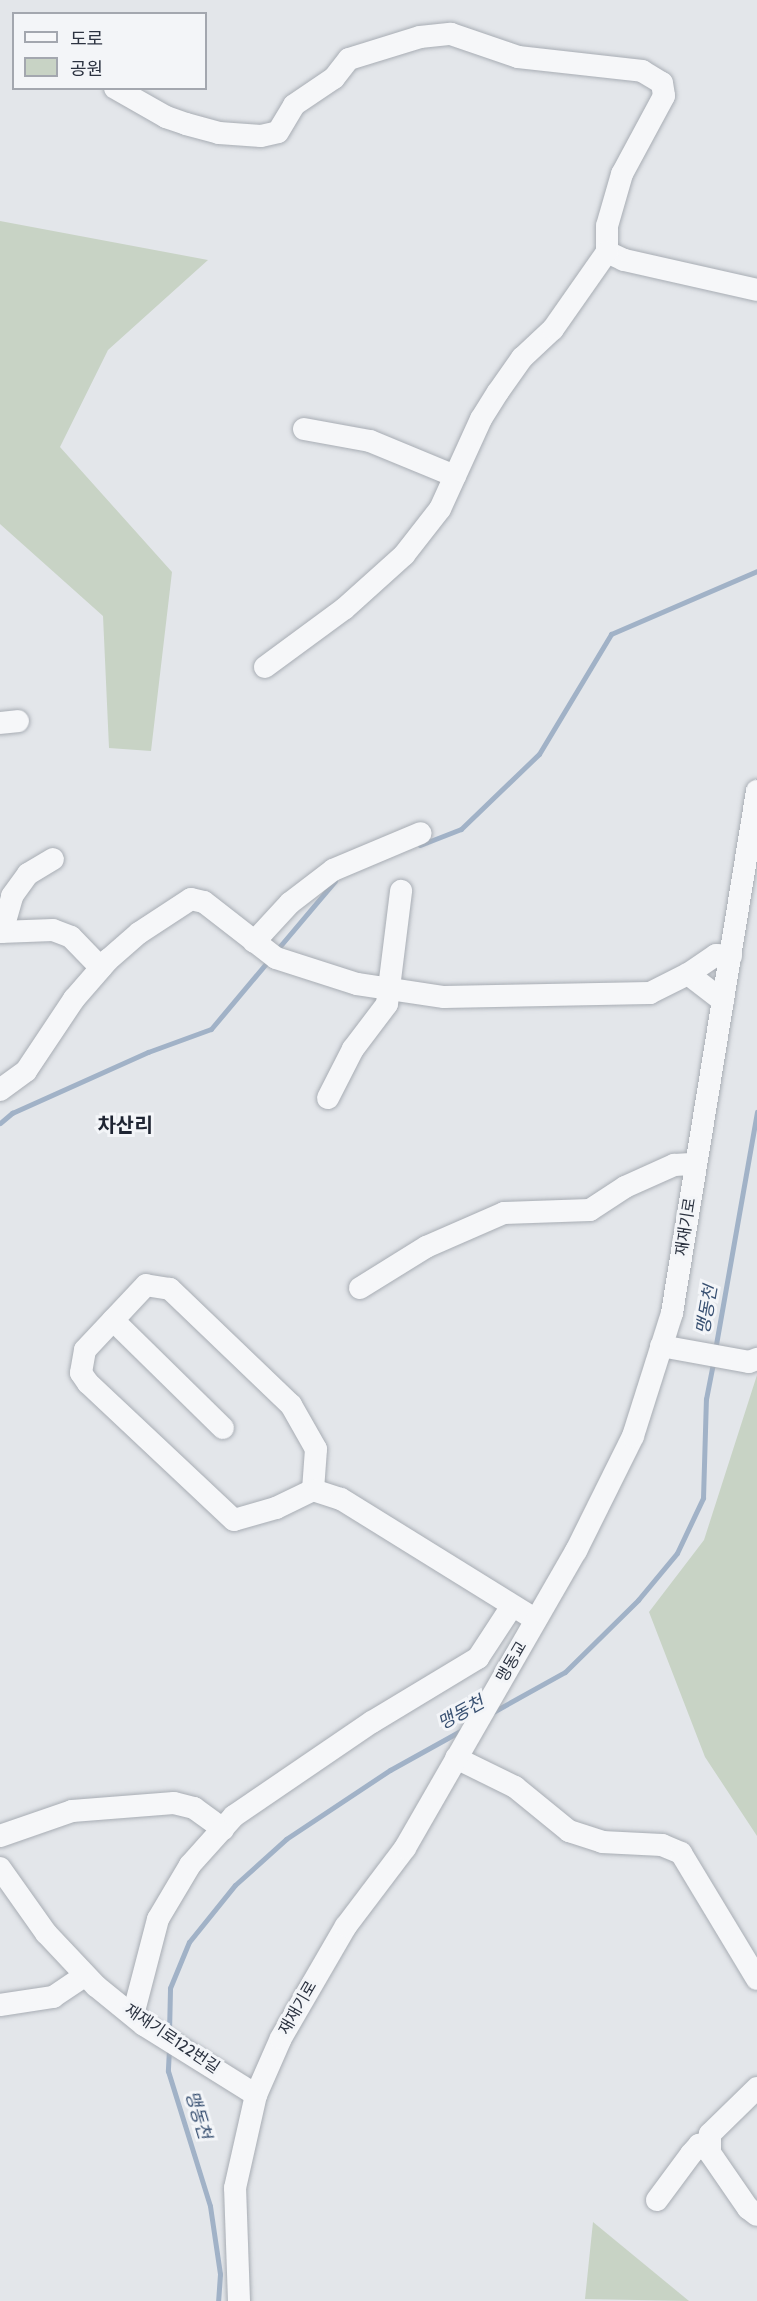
<!DOCTYPE html>
<meta charset="utf-8">
<style>
body{margin:0}
#map{position:relative;width:757px;height:2301px;overflow:hidden;background:#e3e6ea;font-family:Cabin,"Noto Sans KR",sans-serif}
div>[style]{position:absolute}
[style*='--x']{left:calc(var(--x)*1px);top:calc(var(--y)*1px);width:calc(var(--w)*1px);rotate:calc(var(--a)*1deg)}
.green>*{inset:0;background:#c8d3c5}
.stream>*{height:5px;margin:-2.5px;padding:0 2.5px;transform-origin:2.5px;border-radius:2.5px;background:#a1b2c7}
.roads{filter:drop-shadow(0 0 2px #a8adb4) drop-shadow(0 0 2px #a8adb4)}
.minor>*{height:22px;margin:-11px;padding:0 11px;transform-origin:11px;border-radius:11px;background:#f6f7f9}
span{translate:-50% -50%;white-space:nowrap;text-align:center;line-height:1.15;-webkit-text-stroke:6px #f3f5f8;paint-order:stroke}
.street-label{font-size:16px;color:#2c3341}
.water-label{font-size:18px;color:#395172;font-style:italic}
.quarter-label{font-size:20px;color:#1e2432;font-weight:700}
.legend{position:absolute;left:12px;top:12px;width:195px;height:78px;box-sizing:border-box;background:#f3f5f8;border:2px solid #a3a7af;margin:0;padding:8px 10px;list-style:none;font-size:18px;color:#2c3341}
.legend li{display:flex;align-items:center;gap:12px;height:30px}
.legend b{width:30px;border:2px solid #a3a7af}
</style>
<div id="map">
<div class="green">
<i style="clip-path:polygon(0 221px,208px 260px,108px 350px,60px 447px,172px 572px,151px 751px,109px 748px,103px 616px,0 524px)"></i>
<i style="clip-path:polygon(757px 1375px,757px 1836px,705px 1757px,649px 1612px,704px 1540px)"></i>
<i style="clip-path:polygon(593px 2222px,689px 2301px,585px 2299px)"></i>
</div>
<div class="stream">
<i style="--x:420;--y:845;--w:44;--a:-21.3"></i>
<i style="--x:461;--y:829;--w:108;--a:-43.9"></i>
<i style="--x:539;--y:754;--w:140;--a:-59"></i>
<i style="--x:611;--y:634;--w:159;--a:-23.3"></i>
<i style="--x:275;--y:952;--w:93;--a:-49.8"></i>
<i style="--x:0;--y:1123;--w:16;--a:-40"></i>
<i style="--x:12;--y:1113;--w:149;--a:-24.2"></i>
<i style="--x:148;--y:1052;--w:67;--a:-20.1"></i>
<i style="--x:211;--y:1029;--w:90;--a:-50"></i>
<i style="--x:715;--y:1350;--w:242;--a:-80"></i>
<i style="--x:493;--y:1712;--w:82;--a:-29.1"></i>
<i style="--x:565;--y:1672;--w:103;--a:-44.6"></i>
<i style="--x:638;--y:1600;--w:61;--a:-50.3"></i>
<i style="--x:677;--y:1553;--w:61;--a:-64.7"></i>
<i style="--x:703;--y:1498;--w:99;--a:-88.3"></i>
<i style="--x:706;--y:1399;--w:38;--a:-79"></i>
<i style="--x:169;--y:2033;--w:45;--a:-88.7"></i>
<i style="--x:170;--y:1988;--w:50;--a:-67.6"></i>
<i style="--x:189;--y:1942;--w:73;--a:-51.1"></i>
<i style="--x:235;--y:1885;--w:69;--a:-42"></i>
<i style="--x:286;--y:1839;--w:125;--a:-33.6"></i>
<i style="--x:390;--y:1770;--w:85;--a:-29"></i>
<i style="--x:169;--y:2049;--w:22;--a:93"></i>
<i style="--x:168;--y:2071;--w:141;--a:72.7"></i>
<i style="--x:210;--y:2206;--w:69;--a:81.6"></i>
<i style="--x:220;--y:2274;--w:27;--a:94"></i>
</div>
<div class="roads">
<div class="minor">
<i style="--x:115;--y:88;--w:59;--a:29.6"></i>
<i style="--x:166;--y:117;--w:21;--a:19"></i>
<i style="--x:186;--y:124;--w:34;--a:15"></i>
<i style="--x:219;--y:133;--w:42;--a:4.1"></i>
<i style="--x:261;--y:136;--w:17;--a:-13"></i>
<i style="--x:278;--y:132;--w:31;--a:-59"></i>
<i style="--x:294;--y:105;--w:48;--a:-34"></i>
<i style="--x:334;--y:78;--w:24;--a:-52"></i>
<i style="--x:349;--y:59;--w:74;--a:-17.2"></i>
<i style="--x:420;--y:37;--w:31;--a:-6"></i>
<i style="--x:451;--y:34;--w:71;--a:18.9"></i>
<i style="--x:518;--y:57;--w:125;--a:6.4"></i>
<i style="--x:642;--y:71;--w:23;--a:31"></i>
<i style="--x:662;--y:83;--w:13;--a:81"></i>
<i style="--x:664;--y:96;--w:89;--a:118.3"></i>
<i style="--x:622;--y:174;--w:54;--a:106.1"></i>
<i style="--x:607;--y:226;--w:26;--a:90"></i>
<i style="--x:607;--y:252;--w:19;--a:25"></i>
<i style="--x:624;--y:260;--w:136;--a:12.7"></i>
<i style="--x:304;--y:429;--w:67;--a:10.3"></i>
<i style="--x:370;--y:441;--w:92;--a:22.4"></i>
<i style="--x:265;--y:667;--w:98;--a:-36.3"></i>
<i style="--x:344;--y:609;--w:81;--a:-42"></i>
<i style="--x:404;--y:555;--w:58;--a:-52"></i>
<i style="--x:440;--y:509;--w:99;--a:-65.5"></i>
<i style="--x:481;--y:419;--w:32;--a:-58"></i>
<i style="--x:498;--y:392;--w:42;--a:-54.8"></i>
<i style="--x:522;--y:358;--w:42;--a:-43.1"></i>
<i style="--x:553;--y:329;--w:94;--a:-55"></i>
<i style="--x:0;--y:723;--w:18;--a:-6"></i>
<i style="--x:0;--y:932;--w:53;--a:-2.2"></i>
<i style="--x:53;--y:930;--w:19;--a:21"></i>
<i style="--x:71;--y:937;--w:43;--a:45.9"></i>
<i style="--x:2;--y:932;--w:37;--a:-74"></i>
<i style="--x:12;--y:896;--w:27;--a:-54"></i>
<i style="--x:28;--y:874;--w:29;--a:-31"></i>
<i style="--x:254;--y:942;--w:53;--a:-47.3"></i>
<i style="--x:290;--y:903;--w:54;--a:-37.5"></i>
<i style="--x:333;--y:870;--w:95;--a:-22.8"></i>
<i style="--x:688;--y:974;--w:44;--a:37.6"></i>
<i style="--x:0;--y:1090;--w:32;--a:-36"></i>
<i style="--x:26;--y:1071;--w:87;--a:-56.3"></i>
<i style="--x:74;--y:999;--w:52;--a:-48.9"></i>
<i style="--x:108;--y:960;--w:41;--a:-41.1"></i>
<i style="--x:139;--y:933;--w:62;--a:-33.2"></i>
<i style="--x:191;--y:899;--w:13;--a:13"></i>
<i style="--x:204;--y:902;--w:91;--a:37.9"></i>
<i style="--x:276;--y:958;--w:85;--a:17.8"></i>
<i style="--x:357;--y:984;--w:88;--a:8.5"></i>
<i style="--x:444;--y:997;--w:206;--a:-1.1"></i>
<i style="--x:650;--y:993;--w:42;--a:-26.6"></i>
<i style="--x:688;--y:974;--w:34;--a:-34"></i>
<i style="--x:716;--y:955;--w:15;--a:4"></i>
<i style="--x:328;--y:1098;--w:55;--a:-63"></i>
<i style="--x:353;--y:1049;--w:56;--a:-52.9"></i>
<i style="--x:387;--y:1004;--w:114;--a:-82.9"></i>
<i style="--x:360;--y:1288;--w:78;--a:-31.8"></i>
<i style="--x:426;--y:1247;--w:85;--a:-23.6"></i>
<i style="--x:504;--y:1213;--w:86;--a:-2"></i>
<i style="--x:590;--y:1210;--w:42;--a:-33.3"></i>
<i style="--x:625;--y:1187;--w:54;--a:-24.2"></i>
<i style="--x:674;--y:1165;--w:22;--a:-3"></i>
<i style="--x:113;--y:1320;--w:154;--a:44.5"></i>
<i style="--x:661;--y:1346;--w:89;--a:10.3"></i>
<i style="--x:749;--y:1362;--w:9;--a:-21"></i>
<i style="--x:313;--y:1490;--w:41;--a:-85.8"></i>
<i style="--x:316;--y:1449;--w:51;--a:-119.6"></i>
<i style="--x:291;--y:1405;--w:168;--a:-136.2"></i>
<i style="--x:170;--y:1289;--w:24;--a:-171"></i>
<i style="--x:146;--y:1285;--w:89;--a:133.2"></i>
<i style="--x:85;--y:1350;--w:23;--a:100"></i>
<i style="--x:81;--y:1373;--w:12;--a:55"></i>
<i style="--x:88;--y:1383;--w:200;--a:43.2"></i>
<i style="--x:234;--y:1520;--w:44;--a:-15.9"></i>
<i style="--x:276;--y:1508;--w:41;--a:-25.9"></i>
<i style="--x:313;--y:1490;--w:29;--a:18"></i>
<i style="--x:341;--y:1499;--w:229;--a:31.8"></i>
<i style="--x:456;--y:1758;--w:66;--a:26.2"></i>
<i style="--x:515;--y:1787;--w:70;--a:39.2"></i>
<i style="--x:569;--y:1831;--w:35;--a:18"></i>
<i style="--x:602;--y:1842;--w:60;--a:2.9"></i>
<i style="--x:662;--y:1845;--w:21;--a:23"></i>
<i style="--x:681;--y:1853;--w:147;--a:58.9"></i>
<i style="--x:0;--y:1836;--w:76;--a:-19.1"></i>
<i style="--x:72;--y:1811;--w:102;--a:-4.5"></i>
<i style="--x:174;--y:1803;--w:21;--a:14"></i>
<i style="--x:194;--y:1808;--w:36;--a:36"></i>
<i style="--x:0;--y:1868;--w:80;--a:54.7"></i>
<i style="--x:46;--y:1933;--w:73;--a:46.7"></i>
<i style="--x:96;--y:1986;--w:62;--a:39.1"></i>
<i style="--x:144;--y:2025;--w:132;--a:32"></i>
<i style="--x:0;--y:2005;--w:54;--a:-8.6"></i>
<i style="--x:53;--y:1997;--w:37;--a:-34"></i>
<i style="--x:133;--y:2015;--w:99;--a:-75.4"></i>
<i style="--x:158;--y:1919;--w:63;--a:-59.3"></i>
<i style="--x:190;--y:1865;--w:66;--a:-48.1"></i>
<i style="--x:234;--y:1816;--w:167;--a:-34.3"></i>
<i style="--x:372;--y:1722;--w:124;--a:-31.1"></i>
<i style="--x:478;--y:1658;--w:62;--a:-56.8"></i>
<i style="--x:757;--y:2088;--w:66;--a:135.6"></i>
<i style="--x:710;--y:2134;--w:19;--a:90"></i>
<i style="--x:710;--y:2153;--w:67;--a:55.4"></i>
<i style="--x:748;--y:2208;--w:11;--a:38"></i>
<i style="--x:657;--y:2200;--w:57;--a:-53.5"></i>
<i style="--x:691;--y:2154;--w:12;--a:-48"></i>
<i style="--x:699;--y:2145;--w:11;--a:-15"></i>
<i style="--x:239;--y:2301;--w:113;--a:-92"></i>
<i style="--x:235;--y:2188;--w:95;--a:-77.3"></i>
<i style="--x:256;--y:2095;--w:62;--a:-66.3"></i>
<i style="--x:281;--y:2038;--w:129;--a:-59.9"></i>
<i style="--x:346;--y:1926;--w:98;--a:-52.9"></i>
<i style="--x:405;--y:1848;--w:343;--a:-60.1"></i>
<i style="--x:576;--y:1551;--w:128;--a:-63.6"></i>
<i style="--x:633;--y:1436;--w:129;--a:-72.4"></i>
<i style="--x:672;--y:1313;--w:529;--a:-80.75"></i>
</div>
</div>
<div class="street-label">
<span style="left:686px;top:1227px;rotate:-81deg">재재기로</span>
<span style="left:512px;top:1662px;rotate:-60deg">맹동교</span>
<span style="left:298px;top:2008px;rotate:-60deg">재재기로</span>
<span style="left:172px;top:2039px;rotate:34deg">재재기로122번길</span>
</div>
<div class="water-label">
<span style="left:707px;top:1310px;rotate:-80deg">맹동천</span>
<span style="left:461px;top:1713px;rotate:-29deg">맹동천</span>
<span style="left:198px;top:2115px;rotate:73deg">맹동천</span>
</div>
<div class="quarter-label">
<span style="left:125px;top:1125px">차산리</span>
</div>
<ul class="legend">
<li><b style="height:8px;background:#f6f7f9"></b>도로</li>
<li><b style="height:16px;background:#c8d3c5"></b>공원</li>
</ul>
</div>
